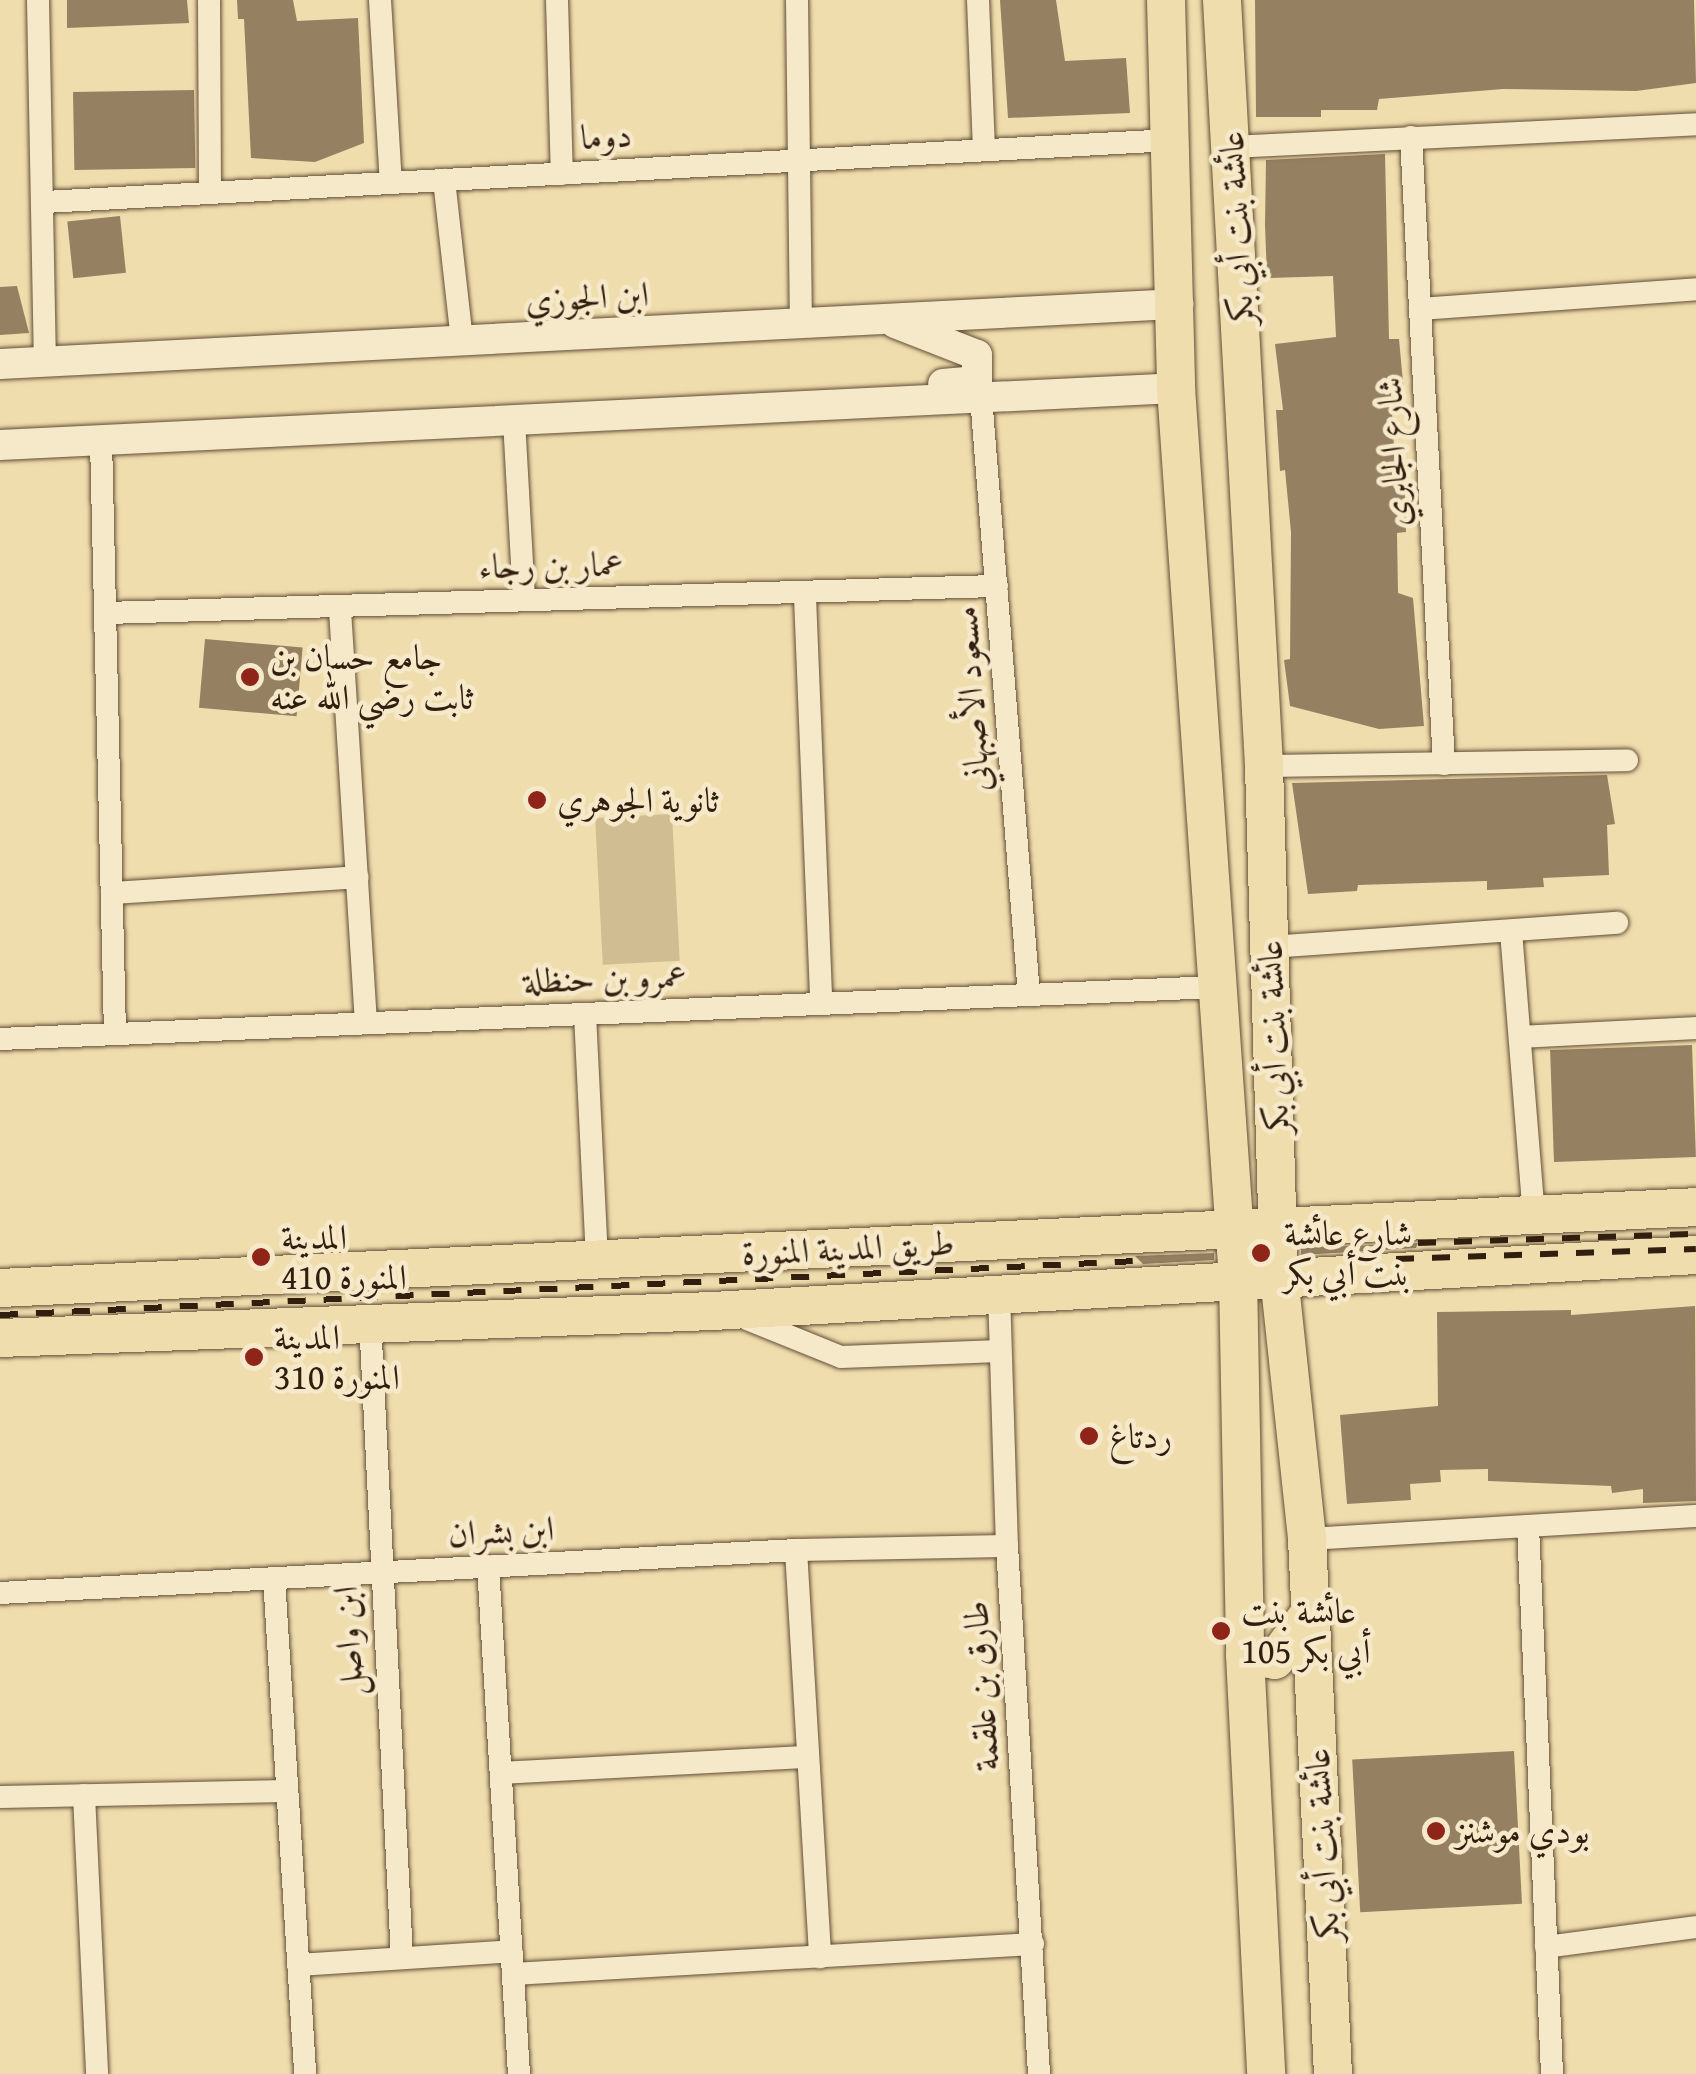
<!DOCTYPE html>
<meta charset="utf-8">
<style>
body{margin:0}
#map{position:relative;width:1696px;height:2074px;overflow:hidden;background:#f0ddad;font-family:"Gentium Book Plus",Amiri,serif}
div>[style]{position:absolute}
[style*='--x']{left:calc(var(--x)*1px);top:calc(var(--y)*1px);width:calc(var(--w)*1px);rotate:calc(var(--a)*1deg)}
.green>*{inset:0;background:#d0bd92;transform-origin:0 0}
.building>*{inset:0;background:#958161;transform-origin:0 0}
.roads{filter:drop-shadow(0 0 2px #624e36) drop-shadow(0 0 2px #624e36)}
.minor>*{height:22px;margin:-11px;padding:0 11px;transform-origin:11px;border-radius:11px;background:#f5e9ca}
.tertiary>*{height:30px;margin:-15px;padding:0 15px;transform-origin:15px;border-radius:15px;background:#f5e9ca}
.primary>*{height:38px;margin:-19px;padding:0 19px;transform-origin:19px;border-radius:19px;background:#f0ddad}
.rail>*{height:6px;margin-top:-3px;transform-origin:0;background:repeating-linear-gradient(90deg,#321e0f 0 18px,transparent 0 36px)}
.dots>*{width:28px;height:28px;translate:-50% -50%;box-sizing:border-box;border:5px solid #f5e9ca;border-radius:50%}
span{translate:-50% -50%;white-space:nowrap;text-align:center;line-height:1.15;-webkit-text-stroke:9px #f5e9ca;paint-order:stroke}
.street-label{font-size:35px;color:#321e0f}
.poi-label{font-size:35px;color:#321e0f}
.left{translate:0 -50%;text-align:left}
</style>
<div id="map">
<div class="green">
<i style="left:672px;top:814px;width:147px;height:77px;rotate:87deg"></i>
</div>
<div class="building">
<i style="clip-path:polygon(67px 0,187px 0,189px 23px,67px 28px)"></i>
<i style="clip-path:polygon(237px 0,293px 0,297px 21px,358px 18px,364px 143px,315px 162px,251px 158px,244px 19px,238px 19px)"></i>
<i style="clip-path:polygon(1000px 0,1056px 0,1065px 61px,1126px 58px,1130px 113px,1008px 118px)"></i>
<i style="clip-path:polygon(1255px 0,1694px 0,1696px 83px,1636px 91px,1503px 89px,1379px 99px,1377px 110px,1321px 110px,1321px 117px,1256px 117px)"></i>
<i style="left:194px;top:90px;width:78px;height:121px;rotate:89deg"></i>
<i style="clip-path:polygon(1385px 154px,1389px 339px,1399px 339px,1404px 393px,1391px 394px,1395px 465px,1404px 465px,1406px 532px,1397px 533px,1398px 593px,1413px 598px,1424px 726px,1379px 729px,1290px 706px,1284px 660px,1290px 659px,1291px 532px,1285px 470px,1280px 471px,1276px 410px,1283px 410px,1275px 344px,1336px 337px,1333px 276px,1267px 278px,1265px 225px,1266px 160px)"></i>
<i style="left:120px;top:216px;width:57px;height:53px;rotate:84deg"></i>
<i style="clip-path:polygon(17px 286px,29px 333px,0 335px,0 287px)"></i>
<i style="left:205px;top:639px;width:98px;height:69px;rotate:5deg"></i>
<i style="clip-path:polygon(1607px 775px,1615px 824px,1607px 825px,1609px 875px,1543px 878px,1544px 887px,1487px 890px,1487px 881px,1358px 885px,1357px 891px,1308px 894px,1292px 783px)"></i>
<i style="left:1692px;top:1045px;width:112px;height:142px;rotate:88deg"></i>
<i style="clip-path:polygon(1418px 1243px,1416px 1248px,1301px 1255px,1301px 1248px)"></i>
<i style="clip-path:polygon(1214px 1253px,1214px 1260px,1143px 1264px,1135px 1256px)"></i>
<i style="clip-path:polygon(1695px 1306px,1696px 1501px,1643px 1503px,1643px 1489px,1612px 1493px,1611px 1486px,1488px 1481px,1488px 1469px,1440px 1470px,1441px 1482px,1410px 1484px,1411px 1500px,1347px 1504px,1340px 1415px,1438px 1406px,1437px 1312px,1571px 1310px,1571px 1315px)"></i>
<i style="left:1514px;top:1751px;width:153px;height:162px;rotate:87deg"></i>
</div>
<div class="roads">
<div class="minor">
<i style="--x:38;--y:0;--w:362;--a:88.9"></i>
<i style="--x:209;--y:0;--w:193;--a:89.7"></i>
<i style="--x:380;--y:0;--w:183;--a:86.6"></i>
<i style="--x:557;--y:0;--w:174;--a:88.4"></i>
<i style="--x:797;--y:0;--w:323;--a:89.3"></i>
<i style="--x:978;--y:0;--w:150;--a:87.7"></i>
<i style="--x:1411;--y:137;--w:628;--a:86.99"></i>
<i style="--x:1232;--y:147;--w:465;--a:-2.8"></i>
<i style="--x:444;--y:180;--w:162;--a:83.6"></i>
<i style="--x:45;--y:202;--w:1129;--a:-3.15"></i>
<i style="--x:1420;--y:309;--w:277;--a:-4.1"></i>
<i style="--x:981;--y:397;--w:600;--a:85.41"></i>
<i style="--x:514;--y:420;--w:178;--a:86.8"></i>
<i style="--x:101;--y:440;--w:594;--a:88.65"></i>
<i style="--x:805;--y:597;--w:407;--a:87.7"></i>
<i style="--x:340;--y:610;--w:414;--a:86.4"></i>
<i style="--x:106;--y:613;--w:891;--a:-1.74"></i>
<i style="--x:1264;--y:766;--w:363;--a:-0.9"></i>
<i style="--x:112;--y:893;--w:246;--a:-3.7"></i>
<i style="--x:1511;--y:931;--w:284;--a:85.4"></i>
<i style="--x:1270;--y:947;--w:348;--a:-4"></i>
<i style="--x:585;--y:1014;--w:245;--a:87.2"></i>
<i style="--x:1520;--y:1037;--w:176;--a:-2.9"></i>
<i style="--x:0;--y:1039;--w:1214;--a:-2.45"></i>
<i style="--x:999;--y:1293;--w:253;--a:88.2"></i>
<i style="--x:1007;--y:1546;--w:529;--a:86.53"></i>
<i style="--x:747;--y:1319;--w:101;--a:22"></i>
<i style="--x:841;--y:1357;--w:159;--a:-2.2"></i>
<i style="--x:370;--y:1320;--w:639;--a:87.13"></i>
<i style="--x:1528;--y:1526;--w:549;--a:87.49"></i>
<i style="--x:1307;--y:1539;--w:390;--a:-3.4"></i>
<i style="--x:796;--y:1550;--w:408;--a:86.6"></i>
<i style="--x:488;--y:1566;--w:509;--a:86.51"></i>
<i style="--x:274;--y:1578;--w:497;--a:86.4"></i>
<i style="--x:0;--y:1593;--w:797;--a:-3.09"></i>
<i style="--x:796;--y:1550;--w:211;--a:-1.1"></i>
<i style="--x:501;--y:1773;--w:307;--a:-3"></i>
<i style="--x:84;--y:1795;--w:279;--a:87.3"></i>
<i style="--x:0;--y:1797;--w:287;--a:-1.2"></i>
<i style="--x:1546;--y:1947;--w:151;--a:-7.6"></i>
<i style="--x:298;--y:1965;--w:214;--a:-3.7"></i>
<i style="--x:513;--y:1974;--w:521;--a:-3.3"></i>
</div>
<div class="tertiary">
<i style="--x:895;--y:323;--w:88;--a:21.3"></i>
<i style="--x:977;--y:355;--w:26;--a:90"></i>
<i style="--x:977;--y:381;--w:34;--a:175"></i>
<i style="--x:0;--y:364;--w:1180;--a:-2.92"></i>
<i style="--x:0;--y:445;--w:1177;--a:-2.77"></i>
</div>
<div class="primary">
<i style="--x:1166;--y:0;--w:388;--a:88.5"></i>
<i style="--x:1176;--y:388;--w:893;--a:86.02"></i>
<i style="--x:1238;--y:1279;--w:376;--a:88.9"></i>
<i style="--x:1245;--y:1655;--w:420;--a:87.1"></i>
<i style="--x:1222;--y:0;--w:767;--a:86.86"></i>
<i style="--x:1264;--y:766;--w:510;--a:88.32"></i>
<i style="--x:1279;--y:1276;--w:264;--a:83.9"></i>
<i style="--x:1307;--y:1539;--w:536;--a:87.22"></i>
<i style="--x:0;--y:1288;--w:1698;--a:-2.73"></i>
<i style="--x:0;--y:1338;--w:714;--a:-2.17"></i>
<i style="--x:713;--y:1311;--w:985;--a:-3.26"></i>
<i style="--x:1245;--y:1655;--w:30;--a:9"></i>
<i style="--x:1275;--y:1660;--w:59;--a:-53.3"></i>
</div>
</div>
<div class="rail">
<i style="--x:1418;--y:1243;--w:273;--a:-1.9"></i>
<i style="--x:1396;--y:1259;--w:300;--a:-1.9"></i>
<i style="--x:0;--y:1315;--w:1139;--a:-2.72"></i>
</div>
<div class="dots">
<i style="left:250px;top:677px;background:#8f2418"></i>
<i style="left:537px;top:800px;background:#8f2418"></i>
<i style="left:1261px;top:1253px;background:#8f2418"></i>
<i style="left:261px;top:1257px;background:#8f2418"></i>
<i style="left:254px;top:1357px;background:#8f2418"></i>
<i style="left:1089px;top:1436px;background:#8f2418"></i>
<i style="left:1221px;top:1631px;background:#8f2418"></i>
<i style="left:1436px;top:1831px;background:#8f2418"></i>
</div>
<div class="street-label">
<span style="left:606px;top:136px;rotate:-3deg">دوما</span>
<span style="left:1236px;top:228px;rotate:-93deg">عائشة بنت أبي بكر</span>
<span style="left:587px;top:297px;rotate:-3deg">ابن الجوزي</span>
<span style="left:1393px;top:452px;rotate:-93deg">شارع الجابري</span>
<span style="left:551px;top:565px;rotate:-1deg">عمار بن رجاء</span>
<span style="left:971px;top:699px;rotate:-94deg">مسعود الأصبهاني</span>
<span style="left:605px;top:978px;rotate:-2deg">عمرو بن حنظلة</span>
<span style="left:1273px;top:1037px;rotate:-92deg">عائشة بنت أبي بكر</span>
<span style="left:848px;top:1248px;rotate:-3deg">طريق المدينة المنورة</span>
<span style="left:501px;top:1531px;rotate:-3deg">ابن بشران</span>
<span style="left:348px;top:1641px;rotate:-93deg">ابن واصل</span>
<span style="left:981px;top:1686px;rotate:-94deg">طارق بن علقمة</span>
<span style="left:1322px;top:1845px;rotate:-93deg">عائشة بنت أبي بكر</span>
</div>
<div class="poi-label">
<span class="left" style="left:270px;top:677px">جامع حسان بن<br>ثابت رضي الله عنه</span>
<span class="left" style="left:557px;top:800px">ثانوية الجوهري</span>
<span class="left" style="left:1284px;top:1253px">شارع عائشة<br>بنت أبي بكر</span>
<span class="left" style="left:281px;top:1257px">المدينة<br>المنورة 410</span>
<span class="left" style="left:274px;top:1357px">المدينة<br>المنورة 310</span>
<span class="left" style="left:1109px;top:1436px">ردتاغ</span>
<span class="left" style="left:1241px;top:1631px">عائشة بنت<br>أبي بكر 105</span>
<span class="left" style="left:1456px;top:1831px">بودي موشنز</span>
</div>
</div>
